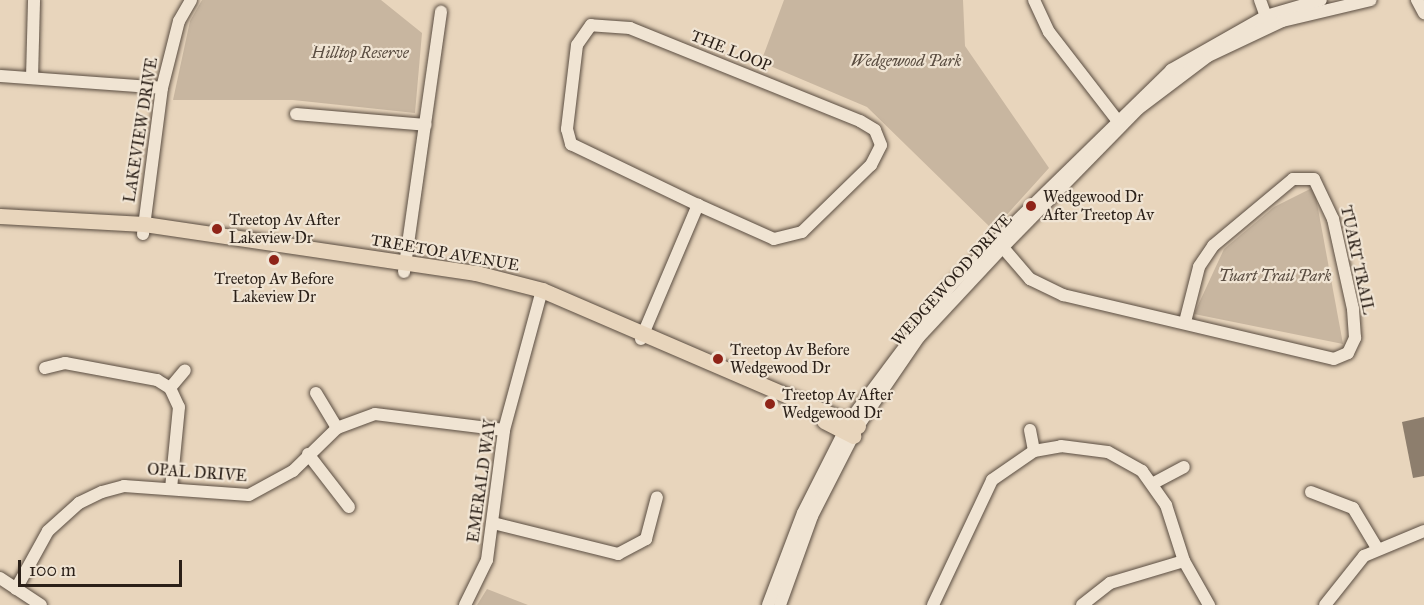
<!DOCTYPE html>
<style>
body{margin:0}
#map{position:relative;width:1424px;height:605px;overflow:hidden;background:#e8d5bc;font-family:"IM FELL Great Primer",serif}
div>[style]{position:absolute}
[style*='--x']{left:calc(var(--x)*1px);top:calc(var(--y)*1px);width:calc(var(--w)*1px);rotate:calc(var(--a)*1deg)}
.green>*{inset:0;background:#c8b6a0}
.building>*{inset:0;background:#8d7e6d}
.roads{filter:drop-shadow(0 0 2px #5a4d41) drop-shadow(0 0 2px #5a4d41)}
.minor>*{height:12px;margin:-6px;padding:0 6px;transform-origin:6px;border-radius:6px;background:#f0e4d3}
.major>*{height:15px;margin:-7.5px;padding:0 7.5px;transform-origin:7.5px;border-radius:7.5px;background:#e8d5bc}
.dots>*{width:16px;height:16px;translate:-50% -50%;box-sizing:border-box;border:3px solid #f0e4d3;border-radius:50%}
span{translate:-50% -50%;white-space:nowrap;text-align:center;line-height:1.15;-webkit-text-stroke:4.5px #f0e4d3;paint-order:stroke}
.street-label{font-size:16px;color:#2b2018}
.park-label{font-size:16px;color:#5a4d41;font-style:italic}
.poi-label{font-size:16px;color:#2b2018}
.left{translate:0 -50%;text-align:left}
.scale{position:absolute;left:18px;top:560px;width:164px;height:27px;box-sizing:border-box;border:3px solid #2b2018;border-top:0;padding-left:8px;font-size:18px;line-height:21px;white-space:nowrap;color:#2b2018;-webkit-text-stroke:4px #f0e4d3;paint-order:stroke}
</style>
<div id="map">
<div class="green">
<i style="clip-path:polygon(202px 0,381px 0,422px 33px,415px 113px,293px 100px,173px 100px,190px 21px)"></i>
<i style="clip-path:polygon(784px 0,963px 0,965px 46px,1049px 168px,993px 230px,867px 107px,761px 62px)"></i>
<i style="clip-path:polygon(1314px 187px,1343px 344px,1194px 314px,1224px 249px,1274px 207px)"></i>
<i style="clip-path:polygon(487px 589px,528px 605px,477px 605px)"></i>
</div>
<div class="building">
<i style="clip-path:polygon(1424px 417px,1424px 476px,1413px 478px,1402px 422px)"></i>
</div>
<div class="roads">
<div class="minor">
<i style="--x:1034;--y:0;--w:35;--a:65"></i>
<i style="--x:1049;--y:32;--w:116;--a:52.3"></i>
<i style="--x:1260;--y:0;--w:23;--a:70"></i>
<i style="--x:1417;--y:0;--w:15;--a:62"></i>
<i style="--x:0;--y:76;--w:162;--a:4.2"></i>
<i style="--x:32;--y:78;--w:78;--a:-88.5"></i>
<i style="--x:296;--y:114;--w:130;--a:4.8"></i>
<i style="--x:143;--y:234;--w:147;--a:-82.6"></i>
<i style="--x:162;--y:88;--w:69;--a:-75.8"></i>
<i style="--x:179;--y:21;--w:24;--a:-60"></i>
<i style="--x:999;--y:243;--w:48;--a:49.3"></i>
<i style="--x:1030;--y:279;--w:37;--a:26"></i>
<i style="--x:1063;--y:295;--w:278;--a:13.3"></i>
<i style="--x:1334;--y:359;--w:15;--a:-23"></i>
<i style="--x:1348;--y:353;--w:17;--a:-65"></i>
<i style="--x:1355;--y:338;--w:29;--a:-94"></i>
<i style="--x:1353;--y:309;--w:92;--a:-102.5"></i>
<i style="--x:1333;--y:219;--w:44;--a:-115.4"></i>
<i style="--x:1314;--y:179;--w:21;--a:180"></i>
<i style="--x:1293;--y:179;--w:104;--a:140.1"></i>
<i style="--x:1213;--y:246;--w:25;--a:124"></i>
<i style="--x:1199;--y:267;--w:57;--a:104.3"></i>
<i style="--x:404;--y:272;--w:263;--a:-81.9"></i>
<i style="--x:641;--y:339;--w:146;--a:-67"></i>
<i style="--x:698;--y:205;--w:83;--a:24.1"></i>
<i style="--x:774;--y:239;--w:29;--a:-14"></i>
<i style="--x:802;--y:232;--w:96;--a:-44.2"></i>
<i style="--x:871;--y:165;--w:22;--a:-63"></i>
<i style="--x:881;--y:145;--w:16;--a:-112"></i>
<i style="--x:875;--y:130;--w:17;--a:-149"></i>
<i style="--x:860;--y:121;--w:248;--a:-158"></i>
<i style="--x:630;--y:28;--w:39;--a:-176"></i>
<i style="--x:591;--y:25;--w:24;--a:125"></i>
<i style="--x:577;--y:45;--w:85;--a:96.8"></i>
<i style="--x:567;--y:129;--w:16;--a:75"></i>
<i style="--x:571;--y:144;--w:141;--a:25.7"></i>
<i style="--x:45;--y:368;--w:21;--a:-14"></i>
<i style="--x:65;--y:363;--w:94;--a:10.5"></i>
<i style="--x:157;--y:380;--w:15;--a:32"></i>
<i style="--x:170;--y:388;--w:21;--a:65"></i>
<i style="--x:179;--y:407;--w:81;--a:95.6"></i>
<i style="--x:170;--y:388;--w:23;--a:-50"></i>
<i style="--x:316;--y:393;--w:41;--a:59"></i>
<i style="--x:1030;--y:430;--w:21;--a:79"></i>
<i style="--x:308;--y:454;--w:67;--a:52.3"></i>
<i style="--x:1152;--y:484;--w:36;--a:-28"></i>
<i style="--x:1311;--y:492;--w:45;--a:20.9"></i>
<i style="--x:1353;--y:508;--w:47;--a:59"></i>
<i style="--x:493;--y:523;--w:129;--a:13.9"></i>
<i style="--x:618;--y:554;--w:32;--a:-28"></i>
<i style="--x:646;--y:539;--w:43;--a:-75.3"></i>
<i style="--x:0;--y:578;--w:49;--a:33.4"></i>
<i style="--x:16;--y:589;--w:66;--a:-61.1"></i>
<i style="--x:48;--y:531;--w:42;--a:-42.1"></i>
<i style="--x:79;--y:503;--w:25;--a:-26"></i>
<i style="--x:102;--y:492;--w:23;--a:-15"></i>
<i style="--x:124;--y:486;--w:125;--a:4.1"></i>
<i style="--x:249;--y:495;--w:50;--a:-28.6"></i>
<i style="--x:293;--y:471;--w:62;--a:-44.3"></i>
<i style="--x:337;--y:428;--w:40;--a:-20.2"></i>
<i style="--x:375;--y:414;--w:130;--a:7.1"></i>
<i style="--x:465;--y:605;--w:50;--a:-63.9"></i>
<i style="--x:487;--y:560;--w:131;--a:-82.5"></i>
<i style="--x:504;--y:430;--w:145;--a:-74.8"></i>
<i style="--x:768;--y:605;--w:98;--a:-69.2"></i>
<i style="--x:803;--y:513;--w:104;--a:-63.2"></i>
<i style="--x:850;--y:420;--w:169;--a:-53.2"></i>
<i style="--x:951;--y:285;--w:308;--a:-44.3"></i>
<i style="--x:1171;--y:70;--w:109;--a:-29.6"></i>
<i style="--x:1266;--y:16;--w:57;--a:-16.2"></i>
<i style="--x:780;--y:605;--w:95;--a:-70.2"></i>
<i style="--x:812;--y:516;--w:101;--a:-62.9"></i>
<i style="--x:858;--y:426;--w:108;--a:-55.6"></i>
<i style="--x:919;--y:337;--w:122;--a:-47"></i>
<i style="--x:1002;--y:248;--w:194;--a:-45.6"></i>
<i style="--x:1138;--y:109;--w:88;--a:-37.1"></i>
<i style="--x:1208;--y:56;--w:82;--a:-25.3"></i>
<i style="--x:1282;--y:21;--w:91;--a:-13.3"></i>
<i style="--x:933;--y:605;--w:138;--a:-64.7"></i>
<i style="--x:992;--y:480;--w:51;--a:-34.6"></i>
<i style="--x:1034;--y:451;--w:27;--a:-10"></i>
<i style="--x:1061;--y:446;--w:47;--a:7.3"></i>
<i style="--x:1108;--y:452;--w:39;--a:29"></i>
<i style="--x:1142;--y:471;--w:42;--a:54.8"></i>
<i style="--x:1166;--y:505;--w:59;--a:72.2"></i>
<i style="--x:1184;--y:561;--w:51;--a:60.4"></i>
<i style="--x:1082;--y:605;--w:36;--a:-38"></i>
<i style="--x:1110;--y:583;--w:77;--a:-16.6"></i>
<i style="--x:1325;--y:605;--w:63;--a:-51.5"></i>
<i style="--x:1364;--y:556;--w:65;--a:-22.6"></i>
</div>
<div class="major">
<i style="--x:0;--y:216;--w:144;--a:3.2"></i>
<i style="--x:144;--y:224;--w:336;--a:8.4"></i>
<i style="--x:476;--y:273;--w:68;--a:14.4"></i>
<i style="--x:542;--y:290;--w:344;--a:23.3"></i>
<i style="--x:824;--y:421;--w:33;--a:27"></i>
</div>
</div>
<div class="dots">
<i style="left:1031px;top:206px;background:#8f2418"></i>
<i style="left:217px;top:229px;background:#8f2418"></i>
<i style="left:274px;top:260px;background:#8f2418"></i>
<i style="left:718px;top:359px;background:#8f2418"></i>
<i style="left:770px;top:404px;background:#8f2418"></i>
</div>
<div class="street-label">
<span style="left:731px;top:51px;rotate:22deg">THE LOOP</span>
<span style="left:141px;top:130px;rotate:-81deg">LAKEVIEW DRIVE</span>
<span style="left:445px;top:253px;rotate:10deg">TREETOP AVENUE</span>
<span style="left:1357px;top:260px;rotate:78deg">TUART TRAIL</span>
<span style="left:952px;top:280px;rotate:-48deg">WEDGEWOOD DRIVE</span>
<span style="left:197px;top:473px;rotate:4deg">OPAL DRIVE</span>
<span style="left:482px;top:481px;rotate:-82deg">EMERALD WAY</span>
</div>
<div class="park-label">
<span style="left:360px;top:53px">Hilltop Reserve</span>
<span style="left:906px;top:61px">Wedgewood Park</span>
<span style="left:1275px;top:276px">Tuart Trail Park</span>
</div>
<div class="poi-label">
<span class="left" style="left:1043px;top:206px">Wedgewood Dr<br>After Treetop Av</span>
<span class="left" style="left:229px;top:229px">Treetop Av After<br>Lakeview Dr</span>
<span style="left:274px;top:288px">Treetop Av Before<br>Lakeview Dr</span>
<span class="left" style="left:730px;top:359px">Treetop Av Before<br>Wedgewood Dr</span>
<span class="left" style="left:782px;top:404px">Treetop Av After<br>Wedgewood Dr</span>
</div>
<div class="scale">100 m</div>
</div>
